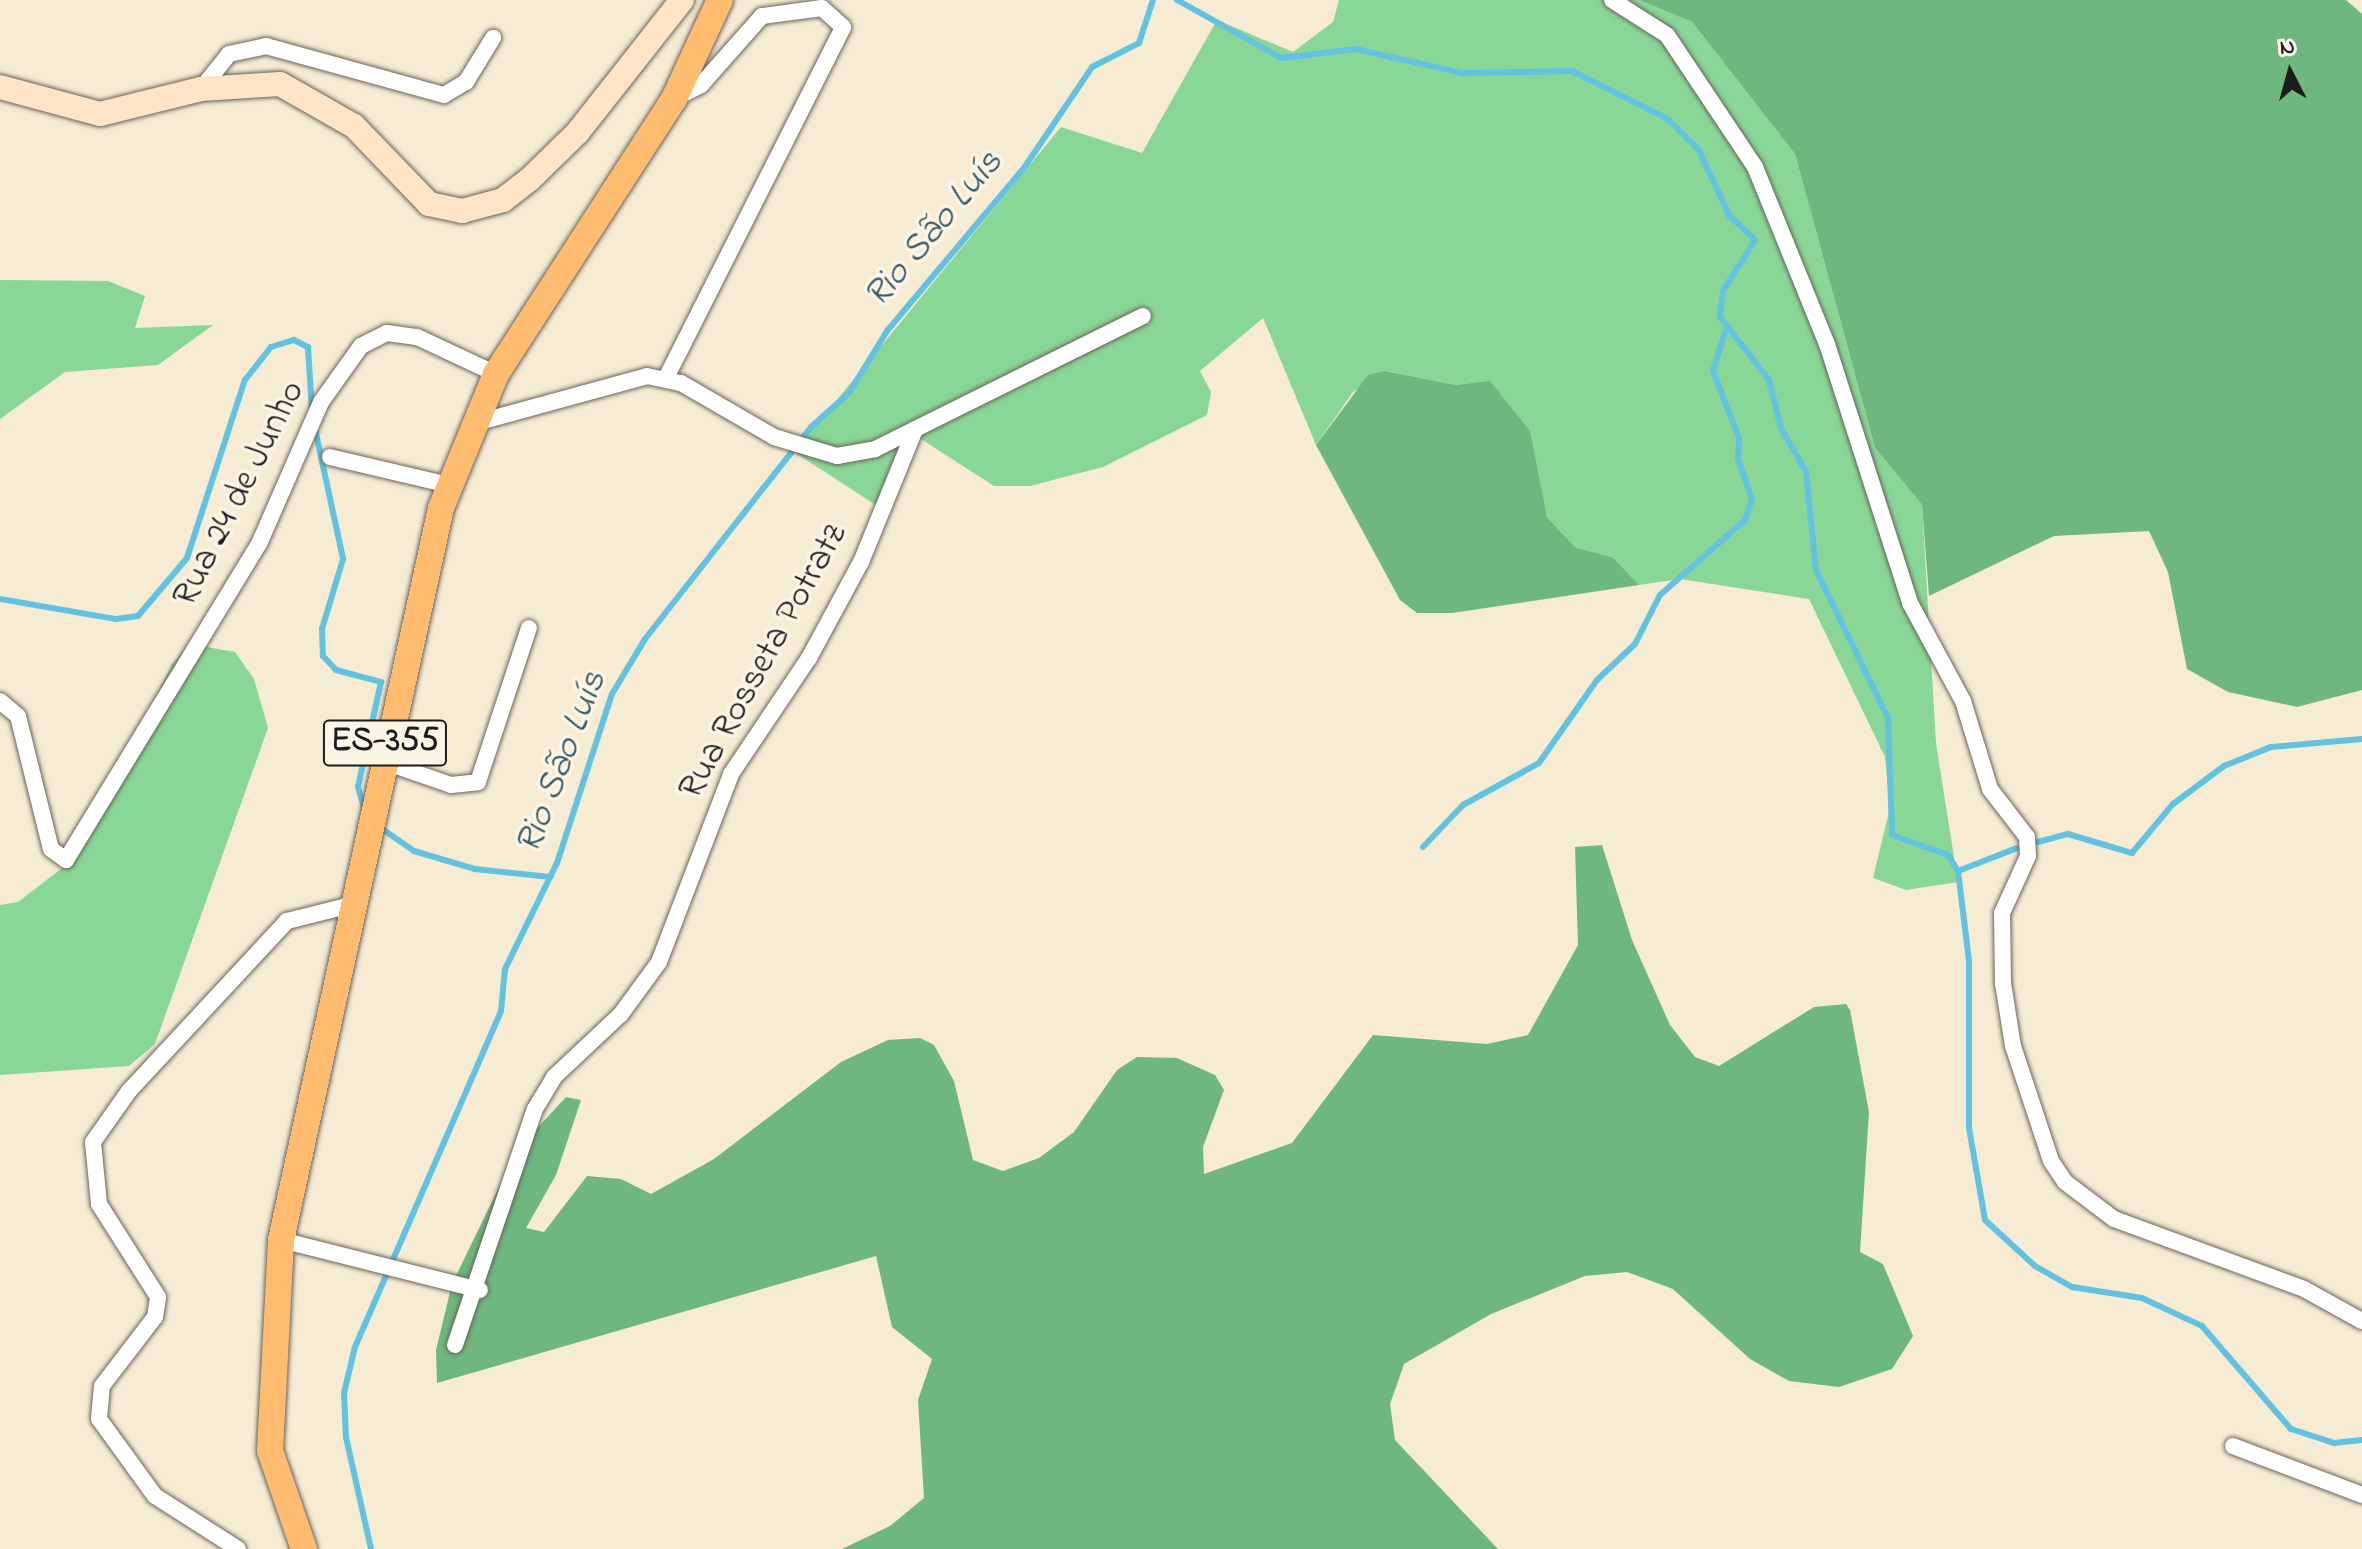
<!DOCTYPE html>
<meta charset="utf-8">
<style>
body{margin:0}
#map{position:relative;width:2362px;height:1549px;overflow:hidden;background:#f6ebd3;font-family:"Indie Flower",sans-serif}
div>[style]{position:absolute}
[style*='--x']{left:calc(var(--x)*1px);top:calc(var(--y)*1px);width:calc(var(--w)*1px);rotate:calc(var(--a)*1deg)}
.green>*{inset:0;background:#89d796}
.forest>*{inset:0;background:#6eb87f}
.stream>*{height:6px;margin:-3px;padding:0 3px;transform-origin:3px;border-radius:3px;background:#62c2e0}
.roads{filter:drop-shadow(0 0 2px #68645c) drop-shadow(0 0 2px #68645c)}
.street>*{height:16px;margin:-8px;padding:0 8px;transform-origin:8px;border-radius:8px;background:#fff}
.secondary>*{height:24px;margin:-12px;padding:0 12px;transform-origin:12px;border-radius:12px;background:#fee4c6}
.primary>*{height:26px;margin:-13px;padding:0 13px;transform-origin:13px;border-radius:13px;background:#fdbc70}
span{translate:-50% -50%;white-space:nowrap;text-align:center;line-height:1.15;-webkit-text-stroke:7px #fcf5e5;paint-order:stroke}
.shield-label span{padding:2px 6px;background:#fcf5e5;border:2px solid;border-radius:6px;-webkit-text-stroke-width:0}
.shield-label{font-size:34px;color:#1c1c1c;font-weight:700}
.street-label{font-size:36px;color:#1c1c1c}
.water-label{font-size:38px;color:#345661;font-style:italic}
.north{position:absolute;left:2250px;top:32px;width:80px;height:80px;-webkit-text-stroke:6px #fcf5e5;paint-order:stroke;rotate:354deg;font-size:22px;font-weight:700;line-height:32px;text-align:center;color:#1c1c1c}
.north::after{content:'';display:block;margin:auto;width:28px;height:36px;background:#1c1c1c;clip-path:polygon(50% 0,100% 100%,50% 72%,0 100%)}
</style>
<div id="map">
<div class="green">
<i style="clip-path:polygon(1339px 0,1639px 0,1692px 22px,1795px 154px,1875px 448px,1922px 505px,1936px 744px,1958px 882px,1906px 890px,1873px 878px,1890px 808px,1885px 757px,1809px 599px,1680px 579px,1639px 585px,1614px 558px,1575px 547px,1547px 517px,1538px 481px,1490px 382px,1456px 385px,1387px 371px,1353px 392px,1316px 445px,1263px 318px,1200px 371px,1211px 392px,1207px 415px,1103px 467px,1030px 486px,994px 486px,921px 439px,882px 509px,794px 452px,1061px 127px,1142px 153px,1217px 20px,1293px 52px,1333px 22px)"></i>
<i style="clip-path:polygon(0 280px,108px 281px,145px 296px,135px 328px,213px 325px,158px 365px,65px 372px,0 419px)"></i>
<i style="clip-path:polygon(190px 644px,235px 652px,254px 679px,268px 728px,155px 1044px,129px 1066px,0 1075px,0 905px,18px 902px,79px 855px,172px 664px)"></i>
</div>
<div class="forest">
<i style="clip-path:polygon(1639px 0,2346px 0,2362px 14px,2362px 690px,2297px 707px,2228px 692px,2187px 669px,2168px 572px,2149px 531px,2054px 536px,1929px 596px,1922px 505px,1875px 448px,1795px 154px,1692px 22px)"></i>
<i style="clip-path:polygon(1386px 371px,1456px 385px,1490px 381px,1530px 431px,1547px 517px,1575px 547px,1614px 558px,1639px 585px,1452px 613px,1417px 613px,1400px 600px,1316px 445px,1368px 375px)"></i>
<i style="clip-path:polygon(1602px 845px,1632px 940px,1670px 1025px,1695px 1057px,1719px 1066px,1814px 1007px,1846px 1004px,1850px 1010px,1869px 1112px,1860px 1252px,1883px 1264px,1913px 1336px,1892px 1369px,1839px 1387px,1789px 1381px,1750px 1359px,1673px 1289px,1627px 1272px,1585px 1276px,1491px 1314px,1404px 1364px,1390px 1404px,1395px 1440px,1498px 1549px,842px 1549px,890px 1526px,924px 1498px,918px 1400px,932px 1359px,892px 1327px,876px 1256px,437px 1383px,436px 1350px,452px 1284px,517px 1150px,566px 1097px,581px 1100px,556px 1175px,526px 1228px,544px 1232px,587px 1176px,621px 1179px,651px 1194px,714px 1159px,841px 1062px,888px 1040px,920px 1038px,934px 1045px,954px 1081px,973px 1160px,1003px 1171px,1039px 1158px,1074px 1132px,1117px 1070px,1137px 1057px,1177px 1058px,1215px 1075px,1224px 1090px,1203px 1147px,1204px 1174px,1292px 1143px,1373px 1035px,1487px 1044px,1528px 1035px,1578px 945px,1575px 847px)"></i>
</div>
<div class="stream">
<i style="--x:1177;--y:0;--w:119;--a:29.1"></i>
<i style="--x:1281;--y:58;--w:76;--a:-6.8"></i>
<i style="--x:1356;--y:49;--w:109;--a:12.8"></i>
<i style="--x:1462;--y:73;--w:110;--a:-1"></i>
<i style="--x:1572;--y:71;--w:107;--a:26.6"></i>
<i style="--x:1668;--y:119;--w:44;--a:45"></i>
<i style="--x:1699;--y:150;--w:72;--a:65.2"></i>
<i style="--x:1729;--y:215;--w:36;--a:44"></i>
<i style="--x:1755;--y:240;--w:60;--a:122.1"></i>
<i style="--x:1723;--y:291;--w:26;--a:97"></i>
<i style="--x:1720;--y:317;--w:80;--a:52.1"></i>
<i style="--x:1769;--y:380;--w:49;--a:76"></i>
<i style="--x:1781;--y:428;--w:51;--a:60.4"></i>
<i style="--x:1806;--y:472;--w:99;--a:84.2"></i>
<i style="--x:1816;--y:570;--w:165;--a:64.1"></i>
<i style="--x:1888;--y:718;--w:117;--a:88"></i>
<i style="--x:1892;--y:835;--w:59;--a:19.7"></i>
<i style="--x:1948;--y:855;--w:19;--a:58"></i>
<i style="--x:1958;--y:871;--w:91;--a:83"></i>
<i style="--x:1969;--y:961;--w:167;--a:90"></i>
<i style="--x:1969;--y:1128;--w:93;--a:80.1"></i>
<i style="--x:1985;--y:1220;--w:68;--a:42.6"></i>
<i style="--x:2035;--y:1266;--w:43;--a:29.6"></i>
<i style="--x:2072;--y:1287;--w:71;--a:8.9"></i>
<i style="--x:2142;--y:1298;--w:66;--a:25"></i>
<i style="--x:2202;--y:1326;--w:136;--a:49.2"></i>
<i style="--x:2291;--y:1429;--w:45;--a:18"></i>
<i style="--x:2334;--y:1443;--w:28;--a:-6"></i>
<i style="--x:315;--y:429;--w:133;--a:77.8"></i>
<i style="--x:343;--y:559;--w:73;--a:106.7"></i>
<i style="--x:322;--y:629;--w:27;--a:88"></i>
<i style="--x:323;--y:656;--w:19;--a:47"></i>
<i style="--x:336;--y:670;--w:47;--a:14.9"></i>
<i style="--x:381;--y:682;--w:107;--a:102.4"></i>
<i style="--x:358;--y:787;--w:26;--a:74"></i>
<i style="--x:0;--y:599;--w:118;--a:9.8"></i>
<i style="--x:116;--y:619;--w:22;--a:-8"></i>
<i style="--x:138;--y:616;--w:76;--a:-49.8"></i>
<i style="--x:187;--y:558;--w:187;--a:-72"></i>
<i style="--x:245;--y:380;--w:42;--a:-51.8"></i>
<i style="--x:271;--y:347;--w:24;--a:-17"></i>
<i style="--x:294;--y:340;--w:16;--a:27"></i>
<i style="--x:308;--y:347;--w:63;--a:86.4"></i>
<i style="--x:378;--y:826;--w:44;--a:34.8"></i>
<i style="--x:414;--y:851;--w:64;--a:16.4"></i>
<i style="--x:475;--y:869;--w:76;--a:6"></i>
<i style="--x:2038;--y:842;--w:31;--a:-15"></i>
<i style="--x:2068;--y:834;--w:67;--a:16.5"></i>
<i style="--x:2132;--y:853;--w:64;--a:-50.1"></i>
<i style="--x:2173;--y:804;--w:64;--a:-36.7"></i>
<i style="--x:2224;--y:766;--w:51;--a:-22"></i>
<i style="--x:2271;--y:747;--w:91;--a:-5"></i>
<i style="--x:1423;--y:847;--w:58;--a:-46.4"></i>
<i style="--x:1463;--y:805;--w:87;--a:-28.9"></i>
<i style="--x:1539;--y:763;--w:101;--a:-55.1"></i>
<i style="--x:1597;--y:680;--w:52;--a:-43.5"></i>
<i style="--x:1635;--y:644;--w:55;--a:-63"></i>
<i style="--x:1660;--y:595;--w:113;--a:-41.4"></i>
<i style="--x:1745;--y:520;--w:22;--a:-72"></i>
<i style="--x:1752;--y:499;--w:42;--a:-109.3"></i>
<i style="--x:1738;--y:459;--w:21;--a:-87"></i>
<i style="--x:1739;--y:438;--w:72;--a:-111.2"></i>
<i style="--x:1713;--y:371;--w:41;--a:-72.9"></i>
<i style="--x:1958;--y:871;--w:63;--a:-21.3"></i>
<i style="--x:371;--y:1549;--w:115;--a:-102.6"></i>
<i style="--x:346;--y:1437;--w:44;--a:-92.6"></i>
<i style="--x:344;--y:1393;--w:47;--a:-76.6"></i>
<i style="--x:355;--y:1347;--w:366;--a:-66.5"></i>
<i style="--x:501;--y:1011;--w:42;--a:-84.6"></i>
<i style="--x:505;--y:969;--w:118;--a:-63.9"></i>
<i style="--x:557;--y:863;--w:178;--a:-72"></i>
<i style="--x:612;--y:694;--w:64;--a:-59"></i>
<i style="--x:645;--y:639;--w:269;--a:-51.9"></i>
<i style="--x:811;--y:427;--w:51;--a:-41.8"></i>
<i style="--x:849;--y:393;--w:73;--a:-58.5"></i>
<i style="--x:887;--y:331;--w:213;--a:-50"></i>
<i style="--x:1024;--y:168;--w:122;--a:-56"></i>
<i style="--x:1092;--y:67;--w:53;--a:-27.1"></i>
<i style="--x:1139;--y:43;--w:45;--a:-72"></i>
</div>
<div class="roads">
<div class="street">
<i style="--x:1612;--y:0;--w:65;--a:32.5"></i>
<i style="--x:1667;--y:35;--w:159;--a:56.3"></i>
<i style="--x:1755;--y:167;--w:191;--a:67.9"></i>
<i style="--x:1827;--y:344;--w:272;--a:72.2"></i>
<i style="--x:1910;--y:603;--w:111;--a:61.6"></i>
<i style="--x:1963;--y:701;--w:92;--a:72.9"></i>
<i style="--x:1990;--y:789;--w:61;--a:52.4"></i>
<i style="--x:2027;--y:837;--w:19;--a:87"></i>
<i style="--x:2028;--y:856;--w:63;--a:114.5"></i>
<i style="--x:2002;--y:913;--w:70;--a:89.2"></i>
<i style="--x:2003;--y:983;--w:64;--a:81"></i>
<i style="--x:2013;--y:1046;--w:121;--a:71.7"></i>
<i style="--x:2051;--y:1161;--w:25;--a:56"></i>
<i style="--x:2065;--y:1182;--w:61;--a:37.1"></i>
<i style="--x:2114;--y:1219;--w:202;--a:20.2"></i>
<i style="--x:2304;--y:1289;--w:66;--a:28.9"></i>
<i style="--x:201;--y:89;--w:45;--a:-51.3"></i>
<i style="--x:229;--y:54;--w:38;--a:-12"></i>
<i style="--x:266;--y:46;--w:185;--a:15.4"></i>
<i style="--x:444;--y:95;--w:26;--a:-31"></i>
<i style="--x:466;--y:82;--w:52;--a:-58.5"></i>
<i style="--x:666;--y:378;--w:393;--a:-63.2"></i>
<i style="--x:843;--y:27;--w:28;--a:-138"></i>
<i style="--x:822;--y:8;--w:61;--a:172.4"></i>
<i style="--x:762;--y:16;--w:92;--a:131.5"></i>
<i style="--x:701;--y:85;--w:28;--a:153"></i>
<i style="--x:472;--y:424;--w:181;--a:-15.3"></i>
<i style="--x:647;--y:376;--w:35;--a:12"></i>
<i style="--x:681;--y:383;--w:108;--a:30.1"></i>
<i style="--x:774;--y:437;--w:66;--a:16.8"></i>
<i style="--x:837;--y:456;--w:39;--a:-10"></i>
<i style="--x:875;--y:449;--w:299;--a:-26.4"></i>
<i style="--x:330;--y:457;--w:122;--a:13.2"></i>
<i style="--x:0;--y:701;--w:23;--a:40"></i>
<i style="--x:18;--y:716;--w:137;--a:76.1"></i>
<i style="--x:51;--y:849;--w:19;--a:36"></i>
<i style="--x:66;--y:860;--w:370;--a:-58.6"></i>
<i style="--x:259;--y:544;--w:155;--a:-66.4"></i>
<i style="--x:321;--y:402;--w:69;--a:-54.5"></i>
<i style="--x:361;--y:346;--w:29;--a:-27"></i>
<i style="--x:387;--y:333;--w:30;--a:8"></i>
<i style="--x:417;--y:337;--w:87;--a:25.1"></i>
<i style="--x:382;--y:761;--w:73;--a:19.2"></i>
<i style="--x:451;--y:785;--w:27;--a:-6"></i>
<i style="--x:478;--y:782;--w:162;--a:-71.7"></i>
<i style="--x:281;--y:1240;--w:205;--a:14.1"></i>
<i style="--x:455;--y:1345;--w:249;--a:-71.3"></i>
<i style="--x:535;--y:1109;--w:37;--a:-59"></i>
<i style="--x:554;--y:1077;--w:92;--a:-43.2"></i>
<i style="--x:621;--y:1014;--w:64;--a:-53.8"></i>
<i style="--x:659;--y:962;--w:201;--a:-69"></i>
<i style="--x:731;--y:774;--w:140;--a:-56.1"></i>
<i style="--x:809;--y:658;--w:109;--a:-61.6"></i>
<i style="--x:861;--y:562;--w:143;--a:-67.8"></i>
<i style="--x:2233;--y:1446;--w:138;--a:20.8"></i>
<i style="--x:238;--y:1549;--w:98;--a:-147.4"></i>
<i style="--x:155;--y:1496;--w:95;--a:-126"></i>
<i style="--x:99;--y:1419;--w:33;--a:-85"></i>
<i style="--x:102;--y:1386;--w:87;--a:-52.5"></i>
<i style="--x:155;--y:1317;--w:20;--a:-81"></i>
<i style="--x:158;--y:1297;--w:110;--a:-122.4"></i>
<i style="--x:99;--y:1204;--w:62;--a:-95.5"></i>
<i style="--x:93;--y:1142;--w:62;--a:-54.8"></i>
<i style="--x:129;--y:1091;--w:232;--a:-47.1"></i>
<i style="--x:287;--y:921;--w:66;--a:-14"></i>
</div>
<div class="secondary">
<i style="--x:0;--y:87;--w:104;--a:15.1"></i>
<i style="--x:100;--y:114;--w:104;--a:-13.9"></i>
<i style="--x:201;--y:89;--w:79;--a:-3.6"></i>
<i style="--x:280;--y:84;--w:85;--a:29.6"></i>
<i style="--x:354;--y:126;--w:108;--a:46.1"></i>
<i style="--x:429;--y:204;--w:34;--a:12"></i>
<i style="--x:462;--y:211;--w:42;--a:-15"></i>
<i style="--x:503;--y:200;--w:33;--a:-38"></i>
<i style="--x:529;--y:180;--w:69;--a:-44.4"></i>
<i style="--x:578;--y:132;--w:168;--a:-51.8"></i>
</div>
<div class="primary">
<i style="--x:304;--y:1549;--w:104;--a:-109.1"></i>
<i style="--x:270;--y:1451;--w:211;--a:-87"></i>
<i style="--x:281;--y:1240;--w:749;--a:-77.67"></i>
<i style="--x:441;--y:508;--w:145;--a:-67.7"></i>
<i style="--x:496;--y:374;--w:328;--a:-57.1"></i>
<i style="--x:674;--y:99;--w:109;--a:-65.1"></i>
</div>
</div>
<div class="shield-label">
<span style="left:385px;top:743px">ES-355</span>
</div>
<div class="street-label">
<span style="left:240px;top:494px;rotate:-63deg">Rua 24 de Junho</span>
<span style="left:764px;top:662px;rotate:-61deg">Rua Rosseta Potratz</span>
</div>
<div class="water-label">
<span style="left:935px;top:230px;rotate:-50deg">Rio São Luís</span>
<span style="left:563px;top:763px;rotate:-69deg">Rio São Luís</span>
</div>
<div class="north">N</div>
</div>
